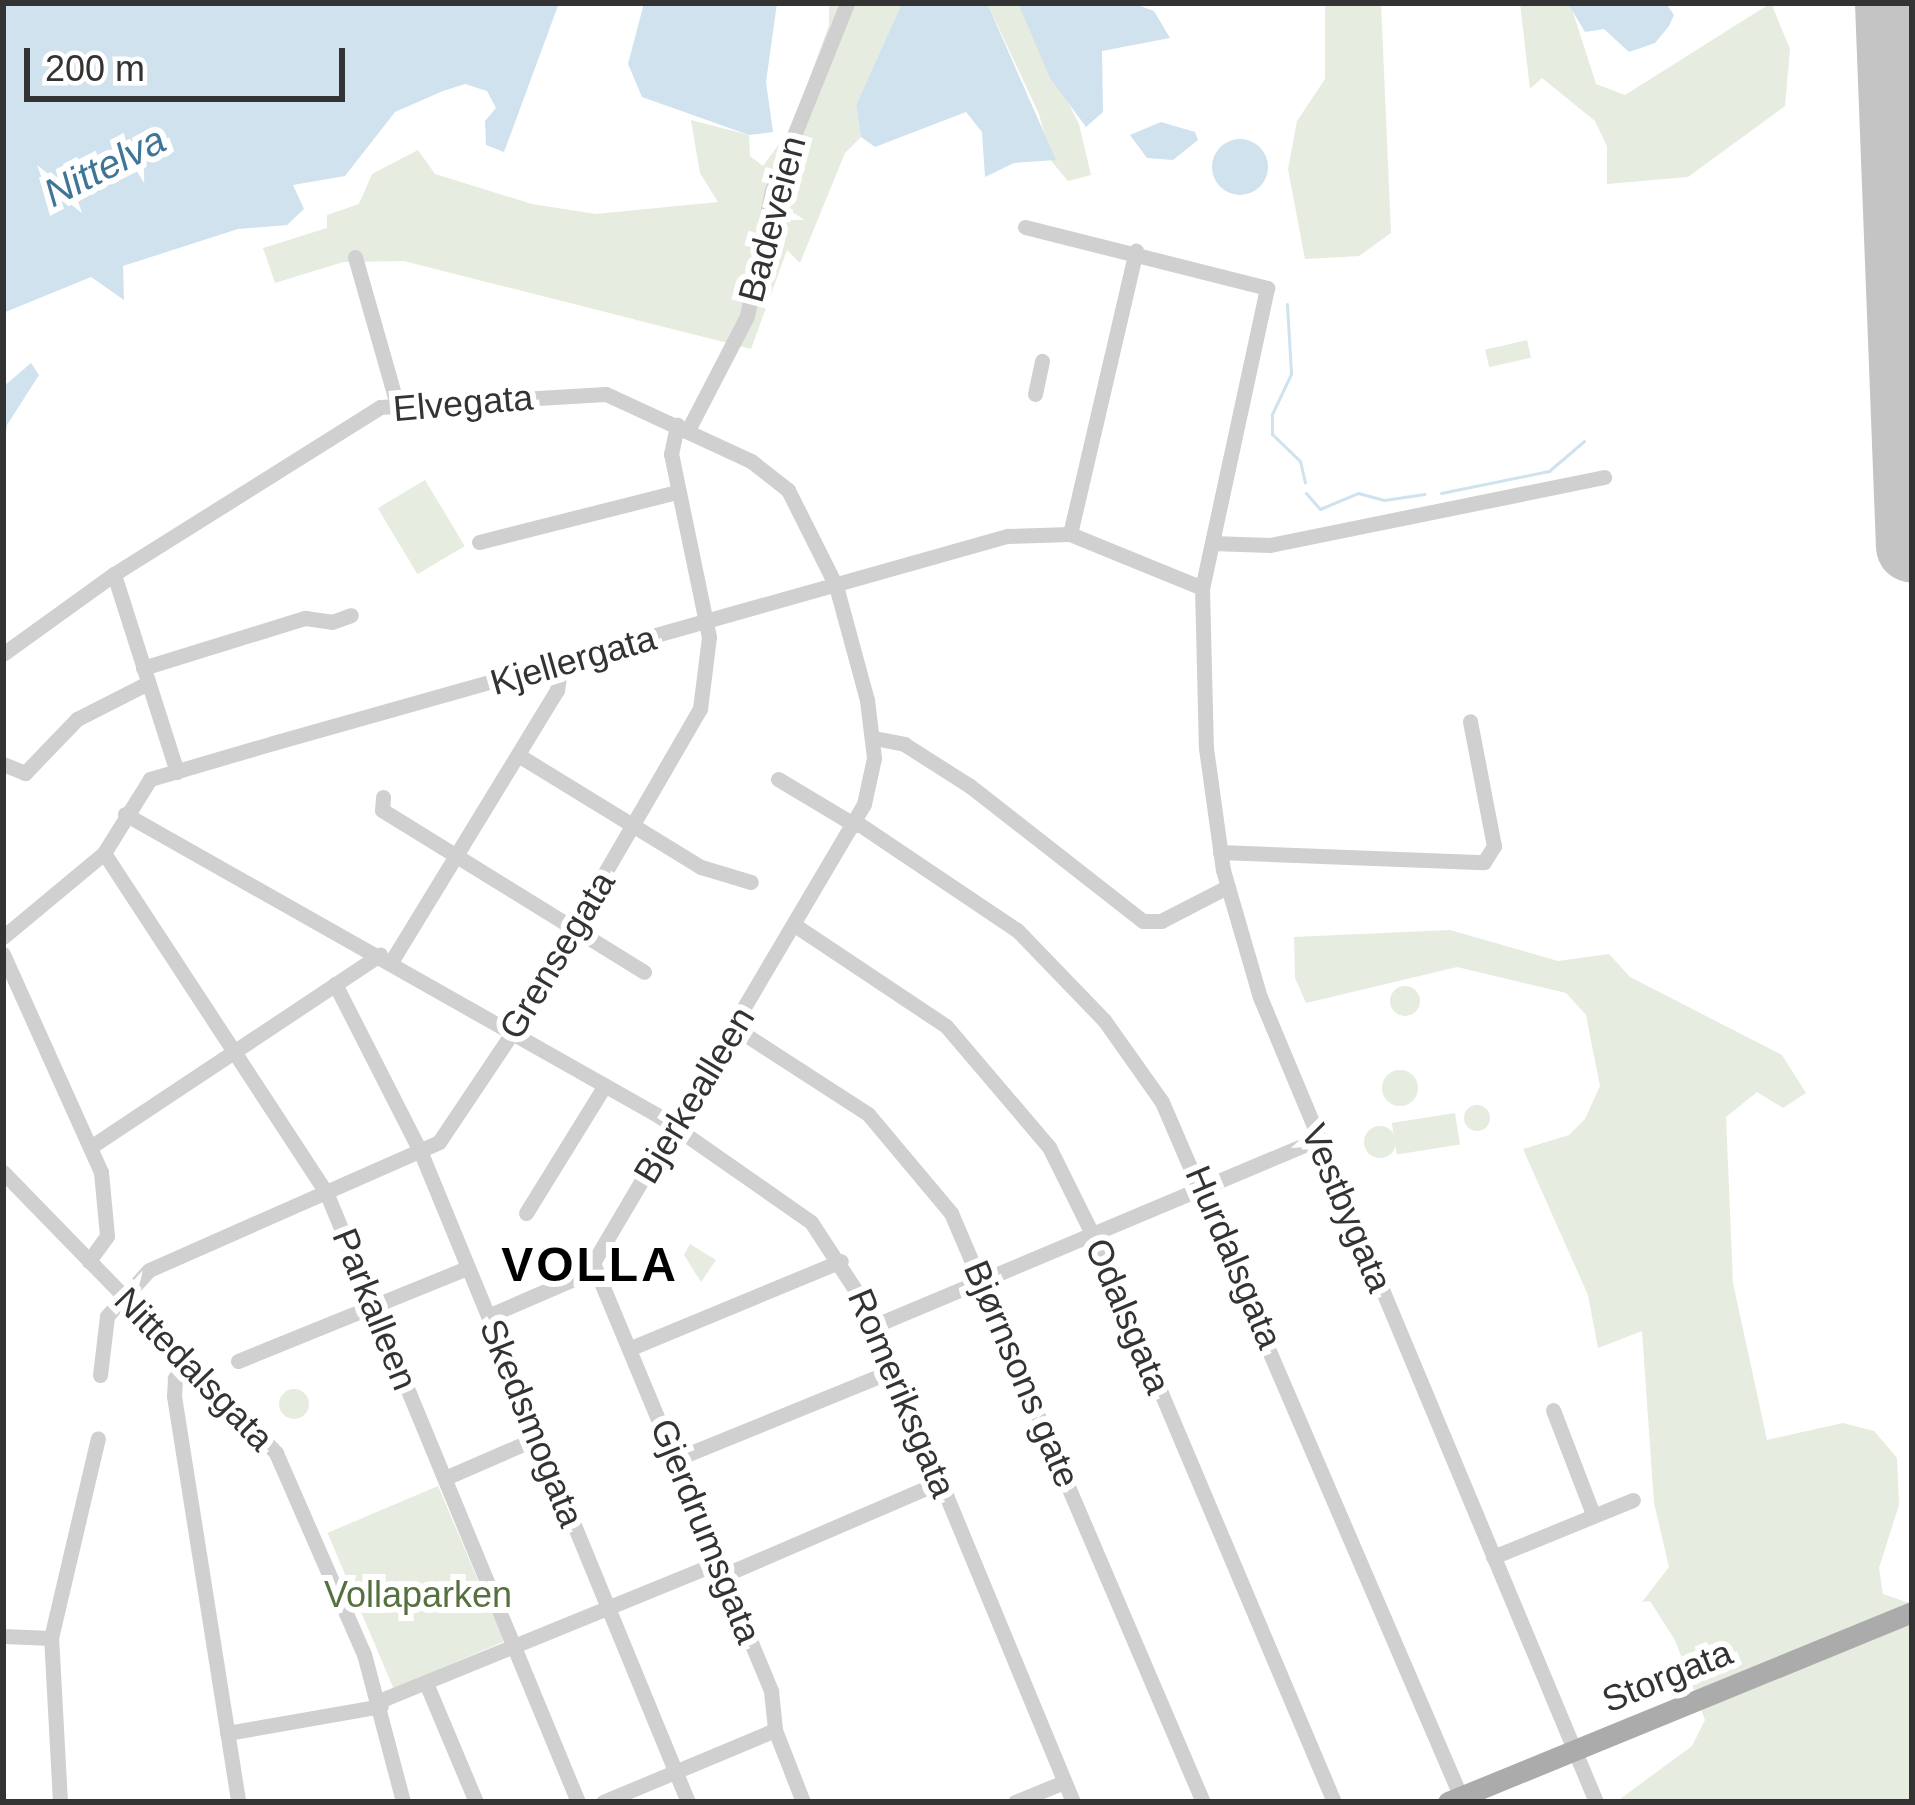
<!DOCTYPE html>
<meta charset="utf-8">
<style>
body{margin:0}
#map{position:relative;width:1915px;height:1805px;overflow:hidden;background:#fff;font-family:Helvetica,sans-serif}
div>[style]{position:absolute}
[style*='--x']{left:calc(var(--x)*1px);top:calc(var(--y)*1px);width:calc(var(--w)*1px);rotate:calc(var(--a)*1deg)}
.green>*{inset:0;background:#e6ecdf;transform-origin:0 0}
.round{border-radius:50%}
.water>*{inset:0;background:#cfe2ee}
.stream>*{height:3px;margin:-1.5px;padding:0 1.5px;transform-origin:1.5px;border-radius:1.5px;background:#cfe2ee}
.taxiway>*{height:30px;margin:-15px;padding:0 15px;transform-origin:15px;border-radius:15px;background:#c4c4c4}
.runway>*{height:72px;margin:-36px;padding:0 36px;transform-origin:36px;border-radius:36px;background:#c4c4c4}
.minor>*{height:15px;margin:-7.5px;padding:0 7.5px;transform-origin:7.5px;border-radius:7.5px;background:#d0d0d0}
.major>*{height:21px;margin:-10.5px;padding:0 10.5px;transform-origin:10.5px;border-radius:10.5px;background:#ababab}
span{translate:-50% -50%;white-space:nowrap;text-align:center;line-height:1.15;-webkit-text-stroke:12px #fff;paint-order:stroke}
.street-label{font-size:36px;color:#333}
.park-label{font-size:36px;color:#56703f}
.water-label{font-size:39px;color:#3f7597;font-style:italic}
.district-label{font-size:48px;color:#000;font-weight:700;letter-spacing:3px}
.frame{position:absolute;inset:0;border:6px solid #333;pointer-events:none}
.scale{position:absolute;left:24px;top:48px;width:321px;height:54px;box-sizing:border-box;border:6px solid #333;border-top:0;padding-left:15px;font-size:36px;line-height:42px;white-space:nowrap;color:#333;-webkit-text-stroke:9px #fff;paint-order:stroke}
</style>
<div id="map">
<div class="green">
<i style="clip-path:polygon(829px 3px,902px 3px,856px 105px,861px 137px,845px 153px,800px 263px,787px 250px,751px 349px,404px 261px,343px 262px,275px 283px,263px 248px,327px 228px,327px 215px,359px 204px,372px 174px,418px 150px,435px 174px,532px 204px,596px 214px,718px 202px,700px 173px,691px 120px,749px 135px,750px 156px,763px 166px,792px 126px,829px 25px)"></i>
<i style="clip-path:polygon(987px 3px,1018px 3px,1079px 124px,1091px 175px,1068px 181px,1052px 162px,1039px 114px)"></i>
<i style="clip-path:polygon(1325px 3px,1381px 3px,1391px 233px,1359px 256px,1305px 259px,1288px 169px,1297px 121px,1325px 79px)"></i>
<i style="clip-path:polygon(1520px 3px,1570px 3px,1596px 84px,1625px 95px,1771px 3px,1790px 49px,1785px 106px,1688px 177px,1607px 184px,1607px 146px,1595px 121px,1542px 78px,1530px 89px)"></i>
<i style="left:1527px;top:340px;width:18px;height:43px;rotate:77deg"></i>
<i style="left:425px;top:480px;width:77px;height:55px;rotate:59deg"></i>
<i style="clip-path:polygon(1450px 930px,1558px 961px,1609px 954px,1630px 977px,1782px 1055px,1806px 1093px,1783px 1108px,1757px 1092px,1726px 1117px,1733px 1283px,1767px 1440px,1843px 1423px,1874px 1431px,1897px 1458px,1899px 1505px,1879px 1568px,1883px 1594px,1912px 1604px,1912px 1802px,1616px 1802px,1692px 1746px,1705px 1720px,1675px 1640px,1650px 1601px,1642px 1602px,1669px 1567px,1654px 1503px,1642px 1331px,1598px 1348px,1588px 1295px,1523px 1149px,1569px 1135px,1585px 1119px,1600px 1086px,1586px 1015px,1566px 993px,1457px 967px,1306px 1003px,1295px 978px,1294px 937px)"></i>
<i class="round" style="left:1390px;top:986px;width:30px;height:30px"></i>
<i class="round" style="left:1382px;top:1070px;width:36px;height:36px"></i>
<i class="round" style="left:1464px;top:1105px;width:26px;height:26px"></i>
<i style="left:1455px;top:1113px;width:32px;height:64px;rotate:81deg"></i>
<i class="round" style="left:1364px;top:1126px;width:32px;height:32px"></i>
<i style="clip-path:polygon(690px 1244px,716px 1260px,701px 1282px,684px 1255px)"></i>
<i class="round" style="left:279px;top:1389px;width:30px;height:30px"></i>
<i style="left:438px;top:1486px;width:169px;height:120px;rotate:67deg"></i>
</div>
<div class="water">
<i style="clip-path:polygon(3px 3px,559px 3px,504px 152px,486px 145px,485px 121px,496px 108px,487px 91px,465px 84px,443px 91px,395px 112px,345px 176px,293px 185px,304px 209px,287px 225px,238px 229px,123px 266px,124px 300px,91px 277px,3px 313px)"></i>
<i style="clip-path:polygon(644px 3px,777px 3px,766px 82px,773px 132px,749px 135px,642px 97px,628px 64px)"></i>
<i style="clip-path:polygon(902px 3px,987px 3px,1056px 160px,1014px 163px,985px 177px,982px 132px,966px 112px,875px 147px,861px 137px,856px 105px)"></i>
<i style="clip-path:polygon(1018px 3px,1132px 3px,1154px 11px,1170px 38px,1102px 51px,1103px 112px,1086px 127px,1050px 78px)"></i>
<i style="clip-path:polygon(1666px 3px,1674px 15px,1669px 26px,1655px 43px,1629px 52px,1604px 29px,1585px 32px,1569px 5px)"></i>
<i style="clip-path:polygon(1161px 122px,1195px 132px,1198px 140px,1173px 160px,1147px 158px,1130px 135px)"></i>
<i class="round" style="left:1212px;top:139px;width:56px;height:56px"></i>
<i style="clip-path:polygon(31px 363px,39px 375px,7px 425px,3px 454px,3px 387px)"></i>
</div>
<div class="stream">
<i style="--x:1287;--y:304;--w:70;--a:86.7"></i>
<i style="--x:1291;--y:374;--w:44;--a:115.4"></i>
<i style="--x:1272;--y:414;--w:20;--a:90"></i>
<i style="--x:1272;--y:434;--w:39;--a:44"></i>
<i style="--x:1300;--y:461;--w:22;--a:77"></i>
<i style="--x:1306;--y:493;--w:21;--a:49"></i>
<i style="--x:1320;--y:509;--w:41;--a:-22.8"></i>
<i style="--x:1358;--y:493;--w:27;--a:15"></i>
<i style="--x:1384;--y:500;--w:41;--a:-8.3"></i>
<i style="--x:1441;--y:493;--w:110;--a:-11.5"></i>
<i style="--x:1549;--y:471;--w:46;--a:-40.6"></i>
</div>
<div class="taxiway">
<i style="--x:1891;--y:12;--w:15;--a:70"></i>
<i style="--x:1896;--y:26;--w:18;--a:27"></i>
</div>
<div class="runway">
<i style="--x:1891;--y:3;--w:544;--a:87.79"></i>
</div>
<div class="minor">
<i style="--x:1025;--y:227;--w:250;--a:14.1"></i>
<i style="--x:1267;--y:288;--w:307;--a:102.2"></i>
<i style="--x:1202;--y:588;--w:160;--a:88.6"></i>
<i style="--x:1206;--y:748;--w:123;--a:82.1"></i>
<i style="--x:1223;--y:870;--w:132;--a:73.8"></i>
<i style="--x:1260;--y:997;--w:872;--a:67.34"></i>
<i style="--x:355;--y:257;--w:150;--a:74.1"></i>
<i style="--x:1035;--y:394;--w:34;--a:-78"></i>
<i style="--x:688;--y:430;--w:128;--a:-62.6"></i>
<i style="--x:747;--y:316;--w:128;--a:-78.8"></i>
<i style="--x:772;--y:190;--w:201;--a:-68.1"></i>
<i style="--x:1070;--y:534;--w:291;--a:-76.9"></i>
<i style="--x:479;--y:542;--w:204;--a:-14.2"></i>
<i style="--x:1212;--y:543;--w:58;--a:2"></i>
<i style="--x:1270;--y:545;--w:341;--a:-11.5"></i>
<i style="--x:3;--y:654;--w:137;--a:-35.8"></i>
<i style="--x:143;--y:668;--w:170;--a:-17.2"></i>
<i style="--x:305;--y:618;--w:27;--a:8"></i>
<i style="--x:332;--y:622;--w:20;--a:-20"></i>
<i style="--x:874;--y:738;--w:31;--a:11"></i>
<i style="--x:904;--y:744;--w:78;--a:32.5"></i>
<i style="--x:970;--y:786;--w:219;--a:38"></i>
<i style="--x:1143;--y:921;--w:18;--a:0"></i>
<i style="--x:1161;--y:921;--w:74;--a:-27.3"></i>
<i style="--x:518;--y:755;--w:215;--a:31.5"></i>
<i style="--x:701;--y:867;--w:52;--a:16.7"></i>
<i style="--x:3;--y:764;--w:24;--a:22"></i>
<i style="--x:25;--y:773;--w:75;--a:-46.1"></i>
<i style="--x:77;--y:719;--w:80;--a:-26.9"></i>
<i style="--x:177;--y:772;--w:208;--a:-107.7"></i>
<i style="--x:114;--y:574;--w:314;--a:-32.1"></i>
<i style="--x:380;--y:407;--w:226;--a:-3.3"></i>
<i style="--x:606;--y:394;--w:160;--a:24.8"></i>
<i style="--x:751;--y:461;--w:47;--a:38.1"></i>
<i style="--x:788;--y:490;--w:107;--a:63.4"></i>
<i style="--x:836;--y:586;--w:118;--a:74.8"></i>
<i style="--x:867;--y:700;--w:58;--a:83.1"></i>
<i style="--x:874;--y:758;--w:47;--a:102.3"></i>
<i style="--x:864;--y:804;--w:533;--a:120.56"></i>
<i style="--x:593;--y:1263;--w:21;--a:137"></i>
<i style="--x:578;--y:1277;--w:98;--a:156.6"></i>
<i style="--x:778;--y:779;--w:90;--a:30.9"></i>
<i style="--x:383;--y:797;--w:13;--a:94"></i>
<i style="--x:382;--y:810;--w:308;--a:31.7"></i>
<i style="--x:125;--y:814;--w:613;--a:29.49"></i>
<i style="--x:659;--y:1116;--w:185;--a:34.9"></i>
<i style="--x:811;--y:1222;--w:110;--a:56.9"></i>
<i style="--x:871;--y:1314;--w:528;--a:67.51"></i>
<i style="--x:856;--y:822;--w:194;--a:33.9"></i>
<i style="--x:1017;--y:930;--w:125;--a:46"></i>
<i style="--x:1104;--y:1020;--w:100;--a:54.7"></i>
<i style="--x:1162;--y:1102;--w:762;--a:66.73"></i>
<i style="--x:1220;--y:852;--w:264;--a:2.2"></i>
<i style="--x:1484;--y:862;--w:19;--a:-58"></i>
<i style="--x:1494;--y:846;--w:127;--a:-100.9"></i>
<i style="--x:104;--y:853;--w:405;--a:56.8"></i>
<i style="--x:326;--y:1192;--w:660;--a:67.55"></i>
<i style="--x:796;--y:926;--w:180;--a:33.7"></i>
<i style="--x:946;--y:1026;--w:159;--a:49.6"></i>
<i style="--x:1049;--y:1147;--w:124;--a:63.6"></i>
<i style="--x:1104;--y:1258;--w:591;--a:67.08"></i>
<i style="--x:3;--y:937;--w:131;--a:-39.7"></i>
<i style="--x:104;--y:853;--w:87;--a:-58.1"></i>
<i style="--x:150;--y:779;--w:128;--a:-16.3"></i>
<i style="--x:273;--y:743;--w:763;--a:-15.75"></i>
<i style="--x:1007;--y:536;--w:63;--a:-1.8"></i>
<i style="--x:1070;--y:534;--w:143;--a:22.2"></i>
<i style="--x:3;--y:954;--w:239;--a:65.8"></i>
<i style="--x:101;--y:1172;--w:64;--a:84.6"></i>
<i style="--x:107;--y:1236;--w:31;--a:126"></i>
<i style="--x:391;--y:962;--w:319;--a:-58.6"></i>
<i style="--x:557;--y:690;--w:26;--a:-81"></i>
<i style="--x:335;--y:984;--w:190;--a:63"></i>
<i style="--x:421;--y:1153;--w:702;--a:67.64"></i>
<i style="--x:735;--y:1028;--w:158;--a:32.9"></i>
<i style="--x:868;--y:1114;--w:129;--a:50"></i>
<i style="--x:951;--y:1213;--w:641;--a:66.84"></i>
<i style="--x:92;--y:1146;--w:346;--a:-33.6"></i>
<i style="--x:3;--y:1172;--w:392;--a:45.8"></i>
<i style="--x:276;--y:1453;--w:219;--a:66.4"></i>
<i style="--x:364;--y:1654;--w:153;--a:75.2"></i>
<i style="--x:526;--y:1213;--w:150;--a:-58.3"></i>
<i style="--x:593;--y:1263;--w:464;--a:67.4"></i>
<i style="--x:771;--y:1691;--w:39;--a:84"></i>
<i style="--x:775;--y:1730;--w:77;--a:68.7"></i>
<i style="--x:876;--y:1325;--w:480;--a:-22.8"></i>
<i style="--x:631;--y:1348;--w:227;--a:-22.5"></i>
<i style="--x:238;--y:1361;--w:247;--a:-22.1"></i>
<i style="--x:188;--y:1362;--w:21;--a:129"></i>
<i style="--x:175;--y:1378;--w:18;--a:93"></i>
<i style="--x:174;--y:1396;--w:411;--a:81"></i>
<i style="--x:100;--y:1375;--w:59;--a:-83.2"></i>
<i style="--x:107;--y:1316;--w:62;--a:-47.6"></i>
<i style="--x:149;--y:1270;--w:317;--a:-23.8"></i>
<i style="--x:439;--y:1142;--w:131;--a:-56.2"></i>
<i style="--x:512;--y:1033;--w:375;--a:-59.9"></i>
<i style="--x:700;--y:709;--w:73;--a:-82.9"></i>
<i style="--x:709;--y:637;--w:187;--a:-101.7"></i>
<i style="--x:671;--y:454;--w:30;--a:-78"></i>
<i style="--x:1553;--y:1410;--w:111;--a:69"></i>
<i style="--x:676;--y:1459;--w:235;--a:-22.2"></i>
<i style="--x:445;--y:1478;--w:100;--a:-23.5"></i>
<i style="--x:1493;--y:1557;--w:151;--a:-22.2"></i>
<i style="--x:724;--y:1575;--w:235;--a:-23.3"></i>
<i style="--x:3;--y:1636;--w:48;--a:2.4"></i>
<i style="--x:426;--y:1683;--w:129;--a:67.2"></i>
<i style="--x:379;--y:1701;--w:367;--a:-22.2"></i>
<i style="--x:227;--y:1733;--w:156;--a:-9.9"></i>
<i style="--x:60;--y:1802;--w:164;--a:-93.1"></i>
<i style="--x:51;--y:1638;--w:205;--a:-76.8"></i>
<i style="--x:603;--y:1802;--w:186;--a:-22.7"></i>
<i style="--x:1015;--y:1802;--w:53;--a:-22.2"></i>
</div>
<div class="major">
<i style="--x:1448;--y:1802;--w:501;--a:-22.27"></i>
</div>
<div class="street-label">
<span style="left:772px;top:219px;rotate:-75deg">Badeveien</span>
<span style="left:463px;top:403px;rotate:-5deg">Elvegata</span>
<span style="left:573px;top:660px;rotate:-16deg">Kjellergata</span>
<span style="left:557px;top:955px;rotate:-59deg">Grensegata</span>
<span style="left:694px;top:1095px;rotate:-59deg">Bjerkealleen</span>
<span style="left:1347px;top:1208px;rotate:67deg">Vestbygata</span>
<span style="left:1234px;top:1257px;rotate:67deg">Hurdalsgata</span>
<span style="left:375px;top:1309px;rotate:68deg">Parkalleen</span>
<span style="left:1128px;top:1316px;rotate:67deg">Odalsgata</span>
<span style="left:194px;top:1369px;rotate:46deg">Nittedalsgata</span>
<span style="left:1022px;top:1374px;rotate:67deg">Bjørnsons gate</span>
<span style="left:902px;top:1393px;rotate:67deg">Romeriksgata</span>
<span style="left:532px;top:1423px;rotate:68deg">Skedsmogata</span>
<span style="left:706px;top:1531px;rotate:68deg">Gjerdrumsgata</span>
<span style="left:1667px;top:1676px;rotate:-22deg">Storgata</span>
</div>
<div class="park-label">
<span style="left:418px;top:1595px">Vollaparken</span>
</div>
<div class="water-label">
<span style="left:105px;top:167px;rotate:-27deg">Nittelva</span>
</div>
<div class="district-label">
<span style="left:590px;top:1265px">VOLLA</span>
</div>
<div class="frame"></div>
<div class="scale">200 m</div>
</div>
